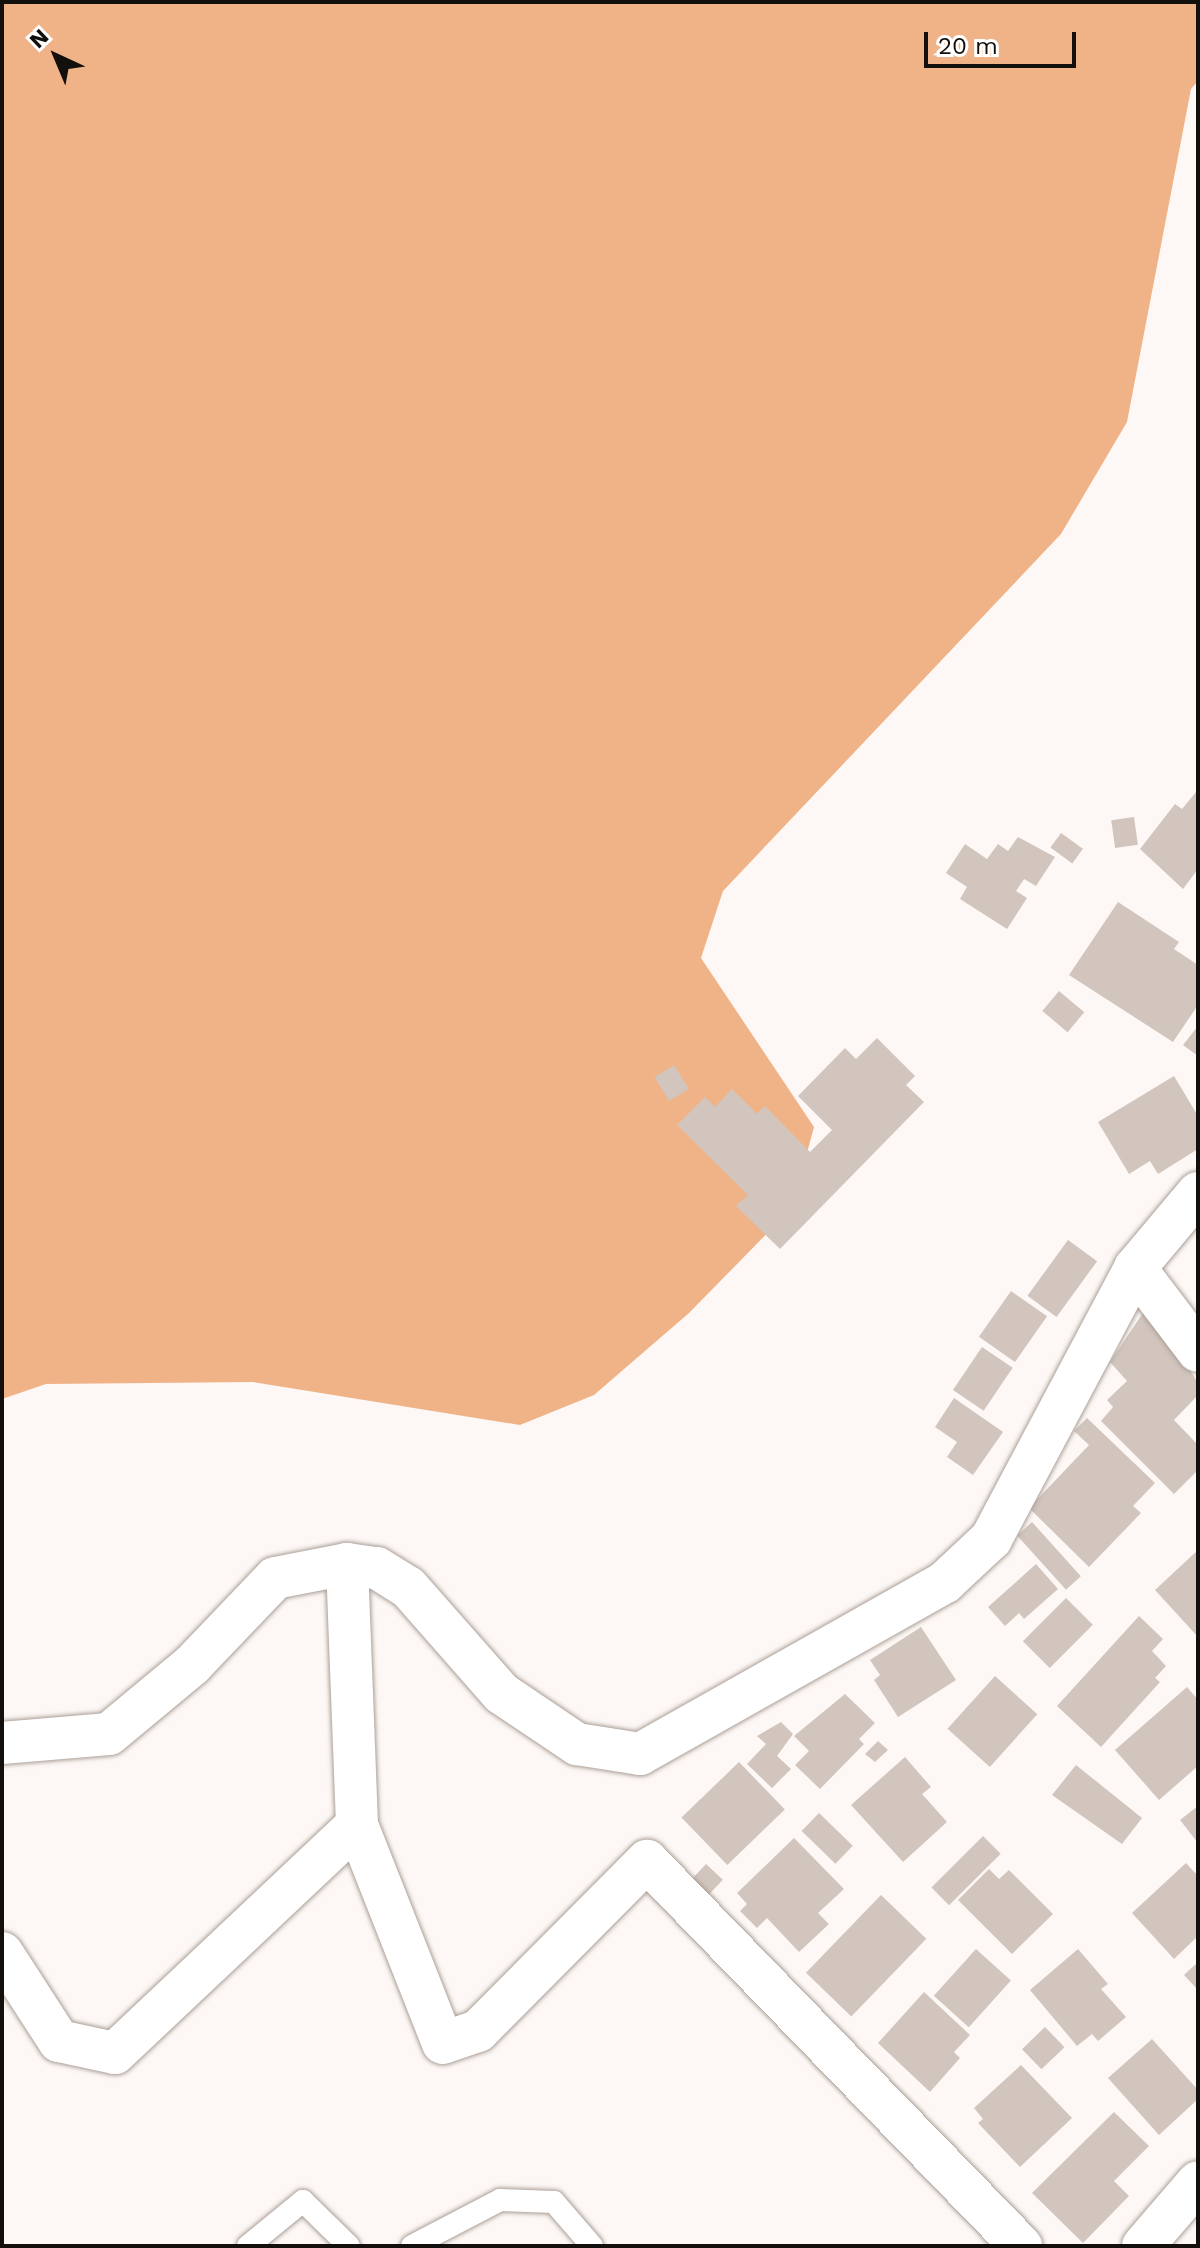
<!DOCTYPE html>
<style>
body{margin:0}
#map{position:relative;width:1200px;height:2248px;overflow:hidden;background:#fdf8f5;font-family:"Work Sans",sans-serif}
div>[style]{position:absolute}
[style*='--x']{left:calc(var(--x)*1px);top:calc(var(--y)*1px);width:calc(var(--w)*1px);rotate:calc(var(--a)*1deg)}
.forest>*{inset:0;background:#f0b387}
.building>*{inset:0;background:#d1c5bd;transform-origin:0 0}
.roads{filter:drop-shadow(0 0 2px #ab9f97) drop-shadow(0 0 2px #ab9f97)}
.service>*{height:22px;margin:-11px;padding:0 11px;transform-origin:11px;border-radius:11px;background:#fff}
.minor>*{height:42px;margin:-21px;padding:0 21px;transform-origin:21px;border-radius:21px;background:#fff}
span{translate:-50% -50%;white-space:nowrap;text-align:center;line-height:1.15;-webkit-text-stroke:7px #fff;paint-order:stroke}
.frame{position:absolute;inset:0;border:4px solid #130f0c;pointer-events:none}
.north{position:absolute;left:16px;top:16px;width:80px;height:80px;-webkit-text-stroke:6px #fff;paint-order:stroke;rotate:316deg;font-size:22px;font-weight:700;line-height:32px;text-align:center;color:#130f0c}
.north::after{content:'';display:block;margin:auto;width:28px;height:36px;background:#130f0c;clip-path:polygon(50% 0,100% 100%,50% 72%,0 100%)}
.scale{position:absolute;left:924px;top:32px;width:152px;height:36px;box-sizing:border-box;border:4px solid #130f0c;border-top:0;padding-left:10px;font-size:24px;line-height:28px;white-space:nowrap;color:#130f0c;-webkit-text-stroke:6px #fff;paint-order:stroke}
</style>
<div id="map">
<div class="forest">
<i style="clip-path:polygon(2px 2px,1198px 2px,1198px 81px,1191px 89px,1127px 422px,1061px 534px,723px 891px,701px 958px,814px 1127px,792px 1208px,689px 1313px,594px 1395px,520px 1425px,253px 1382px,46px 1384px,2px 1399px)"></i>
</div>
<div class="building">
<i style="clip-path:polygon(1196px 792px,1198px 869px,1183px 889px,1140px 849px,1175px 804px,1182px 809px)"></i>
<i style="left:1134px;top:817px;width:28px;height:23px;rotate:82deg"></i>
<i style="left:1061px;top:833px;width:27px;height:18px;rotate:36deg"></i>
<i style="clip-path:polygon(1018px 837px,1055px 857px,1036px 886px,1024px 879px,1016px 891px,1027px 898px,1007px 929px,960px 899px,967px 887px,946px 873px,965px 844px,987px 859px,998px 844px,1008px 851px)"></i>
<i style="clip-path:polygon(1118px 902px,1179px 942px,1174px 949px,1198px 965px,1198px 1005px,1173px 1042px,1069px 975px)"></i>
<i style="left:1059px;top:991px;width:33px;height:26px;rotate:40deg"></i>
<i style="clip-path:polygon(1198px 1026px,1198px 1056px,1183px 1045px)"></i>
<i style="clip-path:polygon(877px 1038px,915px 1076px,906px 1085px,924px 1102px,780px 1249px,736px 1206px,748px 1195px,677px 1125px,705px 1097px,715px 1107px,732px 1089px,757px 1114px,765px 1106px,810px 1152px,832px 1130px,798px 1096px,845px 1048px,856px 1059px)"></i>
<i style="left:674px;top:1065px;width:28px;height:23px;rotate:58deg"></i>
<i style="clip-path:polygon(1174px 1076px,1198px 1116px,1198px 1149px,1158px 1174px,1150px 1161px,1129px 1174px,1098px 1122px)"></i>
<i style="left:1068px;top:1240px;width:36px;height:69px;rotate:36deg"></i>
<i style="left:1011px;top:1291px;width:44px;height:56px;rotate:35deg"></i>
<i style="clip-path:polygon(1149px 1304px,1198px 1383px,1198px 1395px,1174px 1420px,1198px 1445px,1198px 1470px,1174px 1494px,1101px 1421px,1113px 1407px,1107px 1400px,1127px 1381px,1110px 1362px)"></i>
<i style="left:982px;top:1347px;width:37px;height:52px;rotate:34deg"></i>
<i style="clip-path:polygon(954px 1398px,1003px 1432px,973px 1475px,947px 1457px,957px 1442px,935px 1427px)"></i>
<i style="clip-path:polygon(1087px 1418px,1155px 1483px,1133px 1506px,1141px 1513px,1089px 1567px,1029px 1508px,1089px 1445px,1074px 1431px)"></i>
<i style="left:1032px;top:1522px;width:73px;height:20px;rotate:48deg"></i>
<i style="clip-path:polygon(1198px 1550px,1198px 1637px,1155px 1590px)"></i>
<i style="clip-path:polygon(1036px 1564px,1058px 1589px,1024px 1619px,1019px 1613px,1005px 1626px,988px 1607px)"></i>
<i style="left:1066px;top:1598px;width:38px;height:61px;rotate:45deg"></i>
<i style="clip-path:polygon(1139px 1616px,1163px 1639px,1152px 1651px,1166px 1666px,1155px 1678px,1160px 1682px,1101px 1747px,1057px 1706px)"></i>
<i style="clip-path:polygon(921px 1627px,956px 1680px,898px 1717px,874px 1680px,880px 1675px,870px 1660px)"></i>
<i style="left:995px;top:1676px;width:57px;height:71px;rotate:42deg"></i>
<i style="clip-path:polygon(1187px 1687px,1198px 1700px,1198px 1766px,1159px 1800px,1115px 1750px)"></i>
<i style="clip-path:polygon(845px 1694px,875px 1723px,859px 1739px,864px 1744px,820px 1789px,795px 1765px,809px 1751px,794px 1736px)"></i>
<i style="clip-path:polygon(781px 1722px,793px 1734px,777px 1756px,791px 1769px,772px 1788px,747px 1764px,766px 1744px,757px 1736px)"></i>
<i style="clip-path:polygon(878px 1741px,888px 1750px,875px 1762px,865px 1754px)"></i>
<i style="clip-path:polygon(905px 1757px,931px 1787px,922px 1794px,947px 1822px,903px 1862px,851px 1805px)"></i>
<i style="left:739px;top:1762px;width:66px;height:80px;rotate:46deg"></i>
<i style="clip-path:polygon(1076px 1765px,1142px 1818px,1122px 1844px,1052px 1795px)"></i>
<i style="clip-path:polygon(1198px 1806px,1198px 1843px,1180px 1820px)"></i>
<i style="left:819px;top:1813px;width:47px;height:25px;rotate:44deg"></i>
<i style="left:983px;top:1836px;width:25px;height:73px;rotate:45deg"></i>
<i style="clip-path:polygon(794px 1838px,844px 1889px,818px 1913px,829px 1924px,799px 1952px,767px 1918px,757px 1928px,740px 1911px,747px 1904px,737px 1893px)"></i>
<i style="clip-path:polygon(1186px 1863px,1198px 1876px,1198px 1936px,1174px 1959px,1132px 1913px)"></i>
<i style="left:706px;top:1864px;width:23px;height:21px;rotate:43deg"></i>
<i style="clip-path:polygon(989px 1869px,999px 1879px,1009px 1870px,1053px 1914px,1012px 1954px,958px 1900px)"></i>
<i style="left:881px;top:1895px;width:63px;height:108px;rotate:44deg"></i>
<i style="left:976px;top:1949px;width:47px;height:63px;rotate:42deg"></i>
<i style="clip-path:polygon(1078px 1949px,1108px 1984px,1101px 1989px,1126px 2017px,1098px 2041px,1092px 2034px,1077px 2046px,1030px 1990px)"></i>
<i style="clip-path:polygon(1198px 1962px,1198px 1990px,1184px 1975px)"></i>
<i style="clip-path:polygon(924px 1992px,970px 2035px,954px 2052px,960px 2058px,930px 2092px,878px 2043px)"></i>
<i style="left:1045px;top:2027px;width:28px;height:32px;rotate:46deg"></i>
<i style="clip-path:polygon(1152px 2039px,1198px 2090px,1198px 2099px,1159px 2135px,1108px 2078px)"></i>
<i style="clip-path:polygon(1021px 2065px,1072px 2118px,1020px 2167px,978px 2123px,983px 2119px,974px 2108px)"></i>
<i style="clip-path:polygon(1114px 2112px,1149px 2146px,1114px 2181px,1129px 2196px,1083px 2243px,1032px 2193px)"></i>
</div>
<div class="roads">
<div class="service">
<i style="--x:248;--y:2246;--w:71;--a:-39.3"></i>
<i style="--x:303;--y:2201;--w:64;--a:44.4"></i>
<i style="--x:412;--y:2246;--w:99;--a:-27.6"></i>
<i style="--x:500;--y:2200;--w:54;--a:2.1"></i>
<i style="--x:554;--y:2202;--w:58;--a:49.2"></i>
</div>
<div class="minor">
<i style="--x:1135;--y:1268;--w:104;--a:52.8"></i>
<i style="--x:347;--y:1564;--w:261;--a:87.8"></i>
<i style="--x:357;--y:1825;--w:234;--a:68.5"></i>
<i style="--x:443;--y:2043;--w:37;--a:-19"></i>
<i style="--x:478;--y:2031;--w:240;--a:-45.2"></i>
<i style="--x:647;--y:1861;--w:537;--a:45.83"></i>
<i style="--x:2;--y:1743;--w:107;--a:-4.8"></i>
<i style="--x:109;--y:1734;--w:108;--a:-39.7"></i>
<i style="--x:192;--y:1665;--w:120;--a:-46.3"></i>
<i style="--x:275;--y:1578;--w:73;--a:-11"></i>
<i style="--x:347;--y:1564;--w:30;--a:8"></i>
<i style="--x:377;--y:1568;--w:36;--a:32"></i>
<i style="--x:408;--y:1587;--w:141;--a:48.7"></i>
<i style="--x:501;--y:1693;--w:92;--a:33.9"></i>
<i style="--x:577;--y:1744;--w:64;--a:9"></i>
<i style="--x:640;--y:1754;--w:350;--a:-29.4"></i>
<i style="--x:945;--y:1582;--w:63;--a:-43.1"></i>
<i style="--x:991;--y:1539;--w:307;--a:-62"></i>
<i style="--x:1135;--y:1268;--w:98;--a:-50"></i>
<i style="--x:2;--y:1953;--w:105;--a:57.1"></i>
<i style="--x:59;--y:2041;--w:57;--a:12.1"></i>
<i style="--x:115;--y:2053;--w:332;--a:-43.3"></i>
<i style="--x:1143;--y:2246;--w:84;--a:-49.3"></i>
</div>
</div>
<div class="frame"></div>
<div class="north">N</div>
<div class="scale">20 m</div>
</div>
